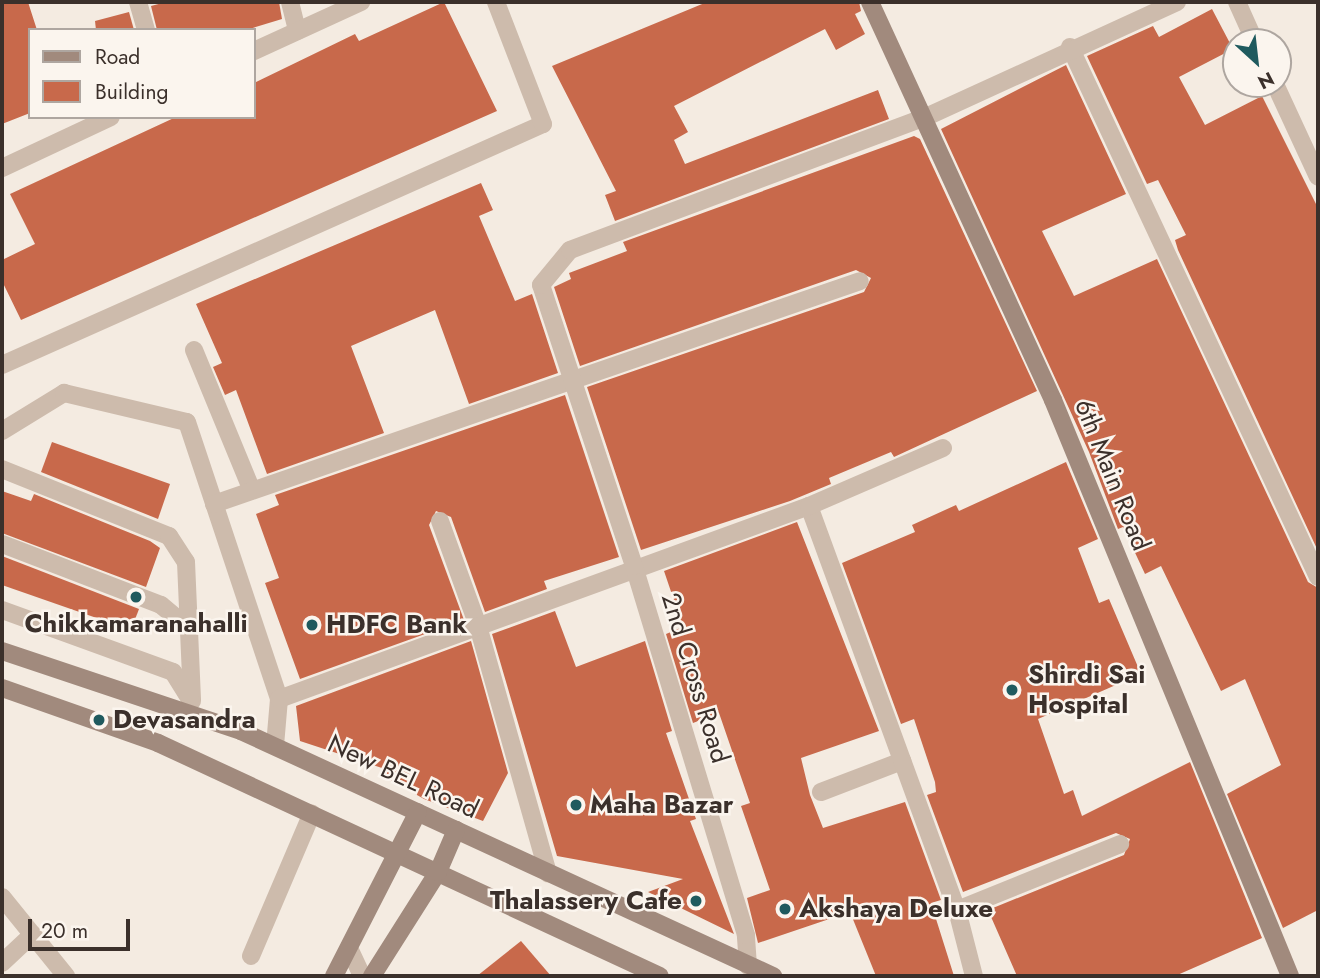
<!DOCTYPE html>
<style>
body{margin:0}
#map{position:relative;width:1320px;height:978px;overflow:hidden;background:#f4ebe1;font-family:Jost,sans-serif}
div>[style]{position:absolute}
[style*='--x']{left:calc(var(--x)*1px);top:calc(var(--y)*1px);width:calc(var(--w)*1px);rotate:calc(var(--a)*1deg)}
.building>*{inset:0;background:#c8694b}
.lane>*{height:18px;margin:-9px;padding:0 9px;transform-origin:9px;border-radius:9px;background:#cdbbac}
.street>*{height:18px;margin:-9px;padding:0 9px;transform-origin:9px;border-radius:9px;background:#cdbbac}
.secondary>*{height:18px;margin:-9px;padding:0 9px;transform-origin:9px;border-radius:9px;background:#a18a7d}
.dots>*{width:19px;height:19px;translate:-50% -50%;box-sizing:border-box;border:4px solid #fbf5ee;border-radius:50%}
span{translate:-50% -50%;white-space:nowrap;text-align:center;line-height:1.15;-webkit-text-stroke:5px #fbf5ee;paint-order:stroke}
.street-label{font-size:26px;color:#3b302b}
.poi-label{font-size:26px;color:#3b302b;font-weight:700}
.left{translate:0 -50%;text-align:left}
.right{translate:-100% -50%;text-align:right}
.frame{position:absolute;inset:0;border:4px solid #3b302b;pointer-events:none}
.legend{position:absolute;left:28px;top:28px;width:228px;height:91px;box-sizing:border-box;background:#fbf5ee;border:2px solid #aea6a0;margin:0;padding:9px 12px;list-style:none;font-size:21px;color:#3b302b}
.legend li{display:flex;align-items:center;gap:14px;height:35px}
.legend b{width:35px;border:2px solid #aea6a0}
.north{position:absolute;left:1222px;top:28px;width:70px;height:70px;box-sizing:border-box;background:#fbf5ee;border:2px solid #aea6a0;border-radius:50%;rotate:153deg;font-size:19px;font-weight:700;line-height:28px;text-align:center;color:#3b302b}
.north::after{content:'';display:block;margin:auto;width:24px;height:32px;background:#1f5a5e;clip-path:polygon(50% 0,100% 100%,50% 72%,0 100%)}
.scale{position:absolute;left:28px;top:919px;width:102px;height:32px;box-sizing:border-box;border:4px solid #3b302b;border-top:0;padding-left:9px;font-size:21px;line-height:24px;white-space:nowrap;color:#3b302b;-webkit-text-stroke:5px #fbf5ee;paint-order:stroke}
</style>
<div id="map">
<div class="building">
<i style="clip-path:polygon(2px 2px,28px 2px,37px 30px,30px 30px,30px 113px,2px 124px)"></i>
<i style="clip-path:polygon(166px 2px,279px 2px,282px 19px,246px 30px,157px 30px,151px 6px)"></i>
<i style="clip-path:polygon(444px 2px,497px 111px,21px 320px,2px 281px,2px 260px,35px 244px,10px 194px,176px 117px,254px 117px,254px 83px,355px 34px,359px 41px)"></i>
<i style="clip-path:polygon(707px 2px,859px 2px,861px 11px,855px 14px,865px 34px,836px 50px,825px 29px,674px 106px,688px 132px,674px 140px,685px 164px,878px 90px,889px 119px,615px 221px,605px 195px,616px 191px,552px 66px)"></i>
<i style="clip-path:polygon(1212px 9px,1233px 49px,1179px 77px,1205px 125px,1262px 96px,1318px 208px,1318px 551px,1178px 250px,1175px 240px,1186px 235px,1158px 180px,1147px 184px,1087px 56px,1153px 26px,1159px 37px)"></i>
<i style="clip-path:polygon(129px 12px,134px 30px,96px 30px,95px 21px)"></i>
<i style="clip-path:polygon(1066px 65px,1126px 194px,1042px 231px,1074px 296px,1157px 259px,1308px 582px,1318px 588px,1318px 910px,1283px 928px,1227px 794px,1281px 765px,1245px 679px,1221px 691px,1161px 566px,1145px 574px,1123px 527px,1118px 529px,1089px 452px,941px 129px)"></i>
<i style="clip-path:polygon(914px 136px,920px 139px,1037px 391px,894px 457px,891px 452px,829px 478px,831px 484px,790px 501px,641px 550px,587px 387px,864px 292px,871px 278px,856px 270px,580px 366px,554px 287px,571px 279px,569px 273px,627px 251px,623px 242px)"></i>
<i style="clip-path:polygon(481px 183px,493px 210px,479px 216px,515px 301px,532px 294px,558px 373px,469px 404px,435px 310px,351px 346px,384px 433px,267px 474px,236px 390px,225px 395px,213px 367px,222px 363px,196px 304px)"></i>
<i style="clip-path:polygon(565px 395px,619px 557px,544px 581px,547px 589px,485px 612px,451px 517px,436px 511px,429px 525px,464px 620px,300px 679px,265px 583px,279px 578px,256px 514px,279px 505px,275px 495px)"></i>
<i style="clip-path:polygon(52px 442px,170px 484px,158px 519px,41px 472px)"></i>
<i style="clip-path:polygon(1066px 462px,1098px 539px,1078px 548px,1099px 603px,1109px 599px,1141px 674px,1038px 719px,1064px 794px,1073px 790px,1082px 816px,1190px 762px,1262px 938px,1175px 976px,1017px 976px,988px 910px,1124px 855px,1130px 839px,1116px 833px,963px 892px,927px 795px,936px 792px,935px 782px,914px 719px,901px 724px,842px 563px,915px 532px,912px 525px,956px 505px,959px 511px)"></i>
<i style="clip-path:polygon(2px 491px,31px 501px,34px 494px,150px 541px,160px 548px,146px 587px,2px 533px)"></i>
<i style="clip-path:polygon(797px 522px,879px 731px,801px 758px,810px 795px,823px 828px,905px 802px,941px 900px,931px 903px,954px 976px,876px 976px,850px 912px,758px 943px,747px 898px,770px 890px,741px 806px,750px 803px,719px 713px,693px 723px,666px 634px,683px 627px,664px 571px)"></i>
<i style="clip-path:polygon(2px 556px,139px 609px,131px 630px,2px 585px)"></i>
<i style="clip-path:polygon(555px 611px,576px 667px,645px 641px,672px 731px,666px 733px,696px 819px,690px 821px,734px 934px,648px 892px,683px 879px,557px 856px,492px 634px)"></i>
<i style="clip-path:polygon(471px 641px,508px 773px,483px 821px,424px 799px,382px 775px,385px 769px,300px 741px,296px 706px)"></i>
<i style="clip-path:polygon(521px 941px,551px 976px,477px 976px)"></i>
</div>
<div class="lane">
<i style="--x:2;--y:431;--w:73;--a:-31.5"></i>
<i style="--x:64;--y:393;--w:126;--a:13.3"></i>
<i style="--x:2;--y:469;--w:180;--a:21.9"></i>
<i style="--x:169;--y:536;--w:31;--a:57"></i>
<i style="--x:186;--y:562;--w:139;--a:87.5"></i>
<i style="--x:2;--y:544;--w:170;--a:21"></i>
<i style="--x:161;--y:605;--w:33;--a:40"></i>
<i style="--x:2;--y:610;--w:182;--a:19.9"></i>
<i style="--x:173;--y:672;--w:32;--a:58"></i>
<i style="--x:821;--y:792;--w:87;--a:-20.9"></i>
<i style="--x:251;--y:956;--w:155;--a:-66.9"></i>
</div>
<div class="street">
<i style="--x:138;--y:2;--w:29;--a:74"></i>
<i style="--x:290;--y:2;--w:30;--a:76"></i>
<i style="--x:1237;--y:2;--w:44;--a:65.8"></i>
<i style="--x:1070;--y:47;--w:585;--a:64.92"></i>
<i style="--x:254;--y:51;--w:118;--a:-24.6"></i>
<i style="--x:1275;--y:84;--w:102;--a:65.2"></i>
<i style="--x:2;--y:168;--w:120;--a:-25.1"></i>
<i style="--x:194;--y:350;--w:152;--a:67.6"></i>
<i style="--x:2;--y:365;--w:592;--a:-24.01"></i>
<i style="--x:543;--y:124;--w:131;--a:-111.1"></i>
<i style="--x:187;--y:422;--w:292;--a:71.6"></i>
<i style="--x:279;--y:699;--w:47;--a:94.9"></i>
<i style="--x:214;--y:504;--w:683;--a:-19.04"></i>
<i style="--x:809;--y:506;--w:430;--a:69.9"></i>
<i style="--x:957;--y:910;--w:68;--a:75.6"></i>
<i style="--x:440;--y:521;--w:112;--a:70.1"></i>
<i style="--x:478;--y:626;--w:257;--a:74.2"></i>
<i style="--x:279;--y:699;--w:564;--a:-20.01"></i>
<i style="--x:809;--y:506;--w:146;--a:-23.4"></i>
<i style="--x:2;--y:897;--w:102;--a:51"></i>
<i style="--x:957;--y:910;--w:176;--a:-22"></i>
<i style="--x:349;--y:948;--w:31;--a:65"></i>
<i style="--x:2;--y:963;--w:42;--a:-43.1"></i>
<i style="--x:748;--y:966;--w:31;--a:-94"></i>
<i style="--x:746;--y:935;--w:386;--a:-106.9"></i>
<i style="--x:634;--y:566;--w:296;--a:-108.3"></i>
<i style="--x:541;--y:285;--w:45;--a:-50.4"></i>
<i style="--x:570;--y:250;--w:380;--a:-20.5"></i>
<i style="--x:926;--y:117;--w:276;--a:-24.6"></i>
</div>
<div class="secondary">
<i style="--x:870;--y:2;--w:438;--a:65.3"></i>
<i style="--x:1053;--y:400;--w:623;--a:67.63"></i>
<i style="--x:2;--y:651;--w:252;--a:18.5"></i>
<i style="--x:241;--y:731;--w:586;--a:24.73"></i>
<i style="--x:2;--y:688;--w:165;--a:19.4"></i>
<i style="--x:158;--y:743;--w:553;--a:24.9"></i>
<i style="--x:334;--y:976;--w:184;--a:-62.9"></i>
<i style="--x:372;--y:976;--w:123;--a:-57.6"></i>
<i style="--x:438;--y:872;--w:46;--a:-66.8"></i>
</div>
<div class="dots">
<i style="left:136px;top:597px;background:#1f5a5e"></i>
<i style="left:312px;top:625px;background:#1f5a5e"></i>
<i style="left:1012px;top:690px;background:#1f5a5e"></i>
<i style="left:99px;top:720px;background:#1f5a5e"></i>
<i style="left:576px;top:805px;background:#1f5a5e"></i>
<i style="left:696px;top:901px;background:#1f5a5e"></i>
<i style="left:785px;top:909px;background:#1f5a5e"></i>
</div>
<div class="street-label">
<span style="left:1112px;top:475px;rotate:68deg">6th Main Road</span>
<span style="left:695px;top:678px;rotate:73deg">2nd Cross Road</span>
<span style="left:403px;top:777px;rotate:25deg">New BEL Road</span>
</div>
<div class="poi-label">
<span style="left:136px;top:624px">Chikkamaranahalli</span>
<span class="left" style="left:326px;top:625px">HDFC Bank</span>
<span class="left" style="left:1028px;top:690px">Shirdi Sai<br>Hospital</span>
<span class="left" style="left:113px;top:720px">Devasandra</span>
<span class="left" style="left:590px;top:805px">Maha Bazar</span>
<span class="right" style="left:682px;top:901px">Thalassery Cafe</span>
<span class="left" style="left:799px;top:909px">Akshaya Deluxe</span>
</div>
<div class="frame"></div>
<ul class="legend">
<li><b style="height:9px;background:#a18a7d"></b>Road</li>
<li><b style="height:19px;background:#c8694b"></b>Building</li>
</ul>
<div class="north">N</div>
<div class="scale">20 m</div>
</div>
